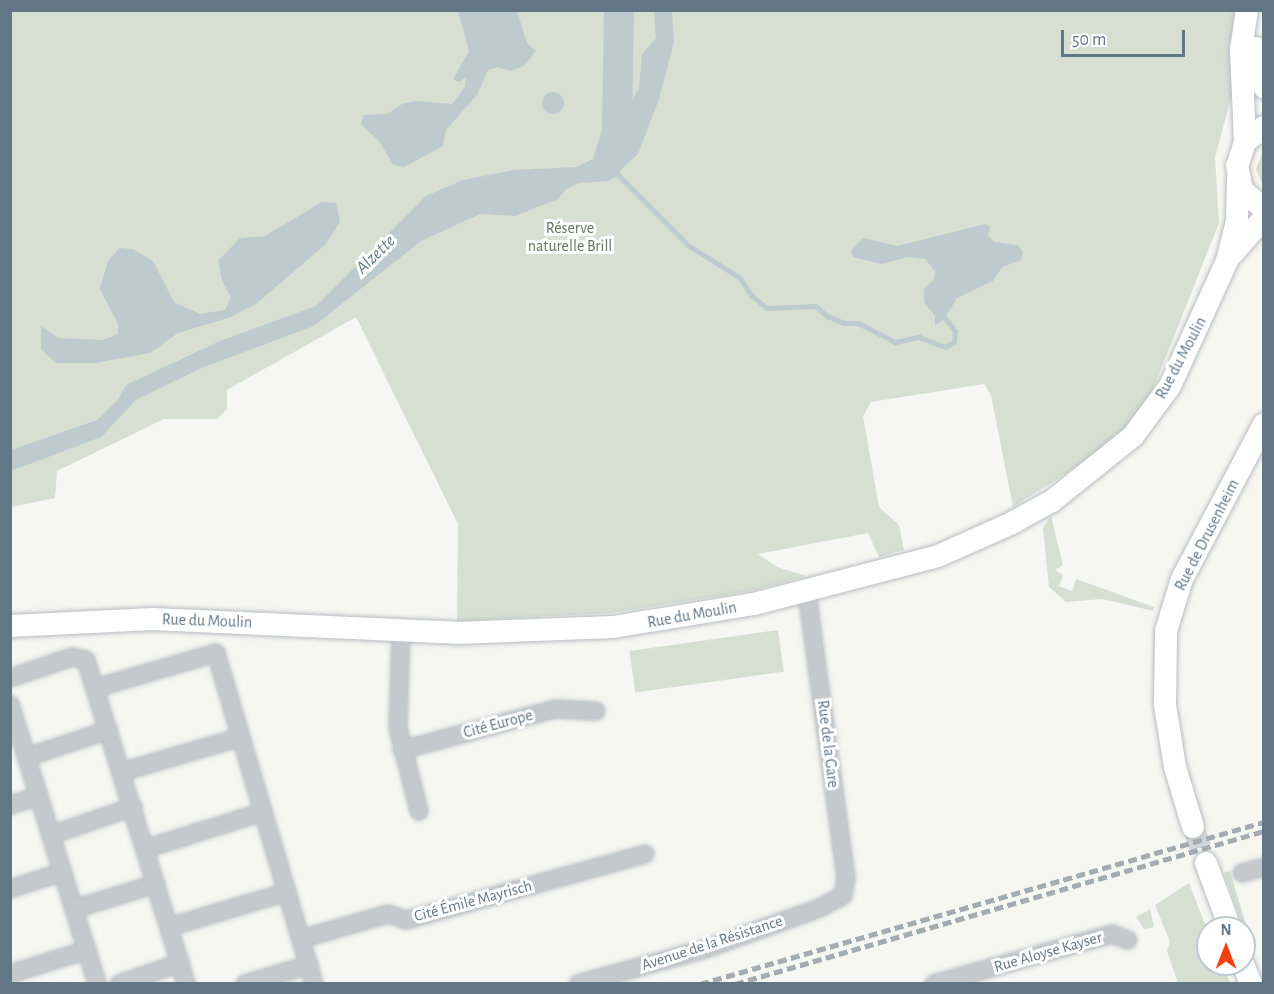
<!DOCTYPE html>
<meta charset="utf-8">
<style>
body{margin:0}
#map{position:relative;width:1274px;height:994px;overflow:hidden;background:#f6f6f2;font-family:"Alegreya Sans",sans-serif}
div>[style]{position:absolute}
[style*='--x']{left:calc(var(--x)*1px);top:calc(var(--y)*1px);width:calc(var(--w)*1px);rotate:calc(var(--a)*1deg)}
.green>*{inset:0;background:#d7dfd3;transform-origin:0 0}
.water>*{inset:0;background:#bdcbcf}
.round{border-radius:50%}
.stream>*{height:5px;margin:-2.5px;padding:0 2.5px;transform-origin:2.5px;border-radius:2.5px;background:#bdcbcf}
.river>*{height:30px;margin:-15px;padding:0 15px;transform-origin:15px;border-radius:15px;background:#bdcbcf}
.secondary-tunnel>*{height:22px;margin-top:-11px;transform-origin:0;background:repeating-linear-gradient(90deg,#d1d6d7 0 22px,transparent 0 33px)}
.roads{filter:drop-shadow(0 0 2px #b7bdc1) drop-shadow(0 0 2px #b7bdc1)}
.street>*{height:16px;margin:-8px;padding:0 8px;transform-origin:8px;border-radius:8px;background:#c5c9cc}
.secondary>*{height:22px;margin:-11px;padding:0 11px;transform-origin:11px;border-radius:11px;background:#fff}
.rail>*{height:4.5px;margin-top:-2.25px;transform-origin:0;background:repeating-linear-gradient(90deg,#a5acb1 0 9px,transparent 0 13.5px)}
span{translate:-50% -50%;white-space:nowrap;text-align:center;line-height:1.15;-webkit-text-stroke:6px #fff;paint-order:stroke}
.park-label{font-size:16px;color:#64785d}
.street-label{font-size:16px;color:#627786}
.water-label{font-size:18px;color:#5d7b83;font-style:italic}
.frame{position:absolute;inset:0;border:12px solid #627786;pointer-events:none}
.north{position:absolute;left:1196px;top:916px;width:60px;height:60px;box-sizing:border-box;background:#fff;border:2px solid #c0c9cf;border-radius:50%;rotate:0deg;font-size:16px;font-weight:700;line-height:24px;text-align:center;color:#627786}
.north::after{content:'';display:block;margin:auto;width:21px;height:27px;background:#f63f13;clip-path:polygon(50% 0,100% 100%,50% 72%,0 100%)}
.scale{position:absolute;left:1061px;top:30px;width:124px;height:27px;box-sizing:border-box;border:3px solid #627786;border-top:0;padding-left:8px;font-size:18px;line-height:21px;white-space:nowrap;color:#627786;-webkit-text-stroke:4px #fff;paint-order:stroke}
</style>
<div id="map">
<div class="green">
<i style="clip-path:polygon(11px 11px,1235px 11px,1229px 50px,1233px 91px,1215px 157px,1219px 223px,1152px 392px,1126px 426px,1087px 460px,1013px 507px,991px 395px,984px 384px,871px 402px,863px 416px,879px 507px,899px 525px,904px 550px,879px 557px,868px 533px,758px 554px,777px 567px,806px 576px,751px 591px,612px 613px,457px 621px,458px 524px,356px 317px,227px 390px,227px 409px,218px 419px,164px 419px,57px 471px,55px 498px,11px 507px)"></i>
<i style="clip-path:polygon(1263px 151px,1263px 186px,1256px 169px)"></i>
<i style="clip-path:polygon(1051px 516px,1063px 565px,1055px 570px,1063px 575px,1059px 586px,1072px 591px,1076px 579px,1154px 607px,1154px 611px,1102px 599px,1066px 602px,1049px 587px,1043px 528px)"></i>
<i style="left:778px;top:630px;width:42px;height:150px;rotate:82deg"></i>
<i style="clip-path:polygon(1230px 871px,1249px 935px,1247px 936px,1224px 873px)"></i>
<i style="clip-path:polygon(1189px 883px,1208px 932px,1208px 964px,1220px 964px,1231px 983px,1178px 983px,1167px 951px,1170px 942px,1155px 905px)"></i>
<i style="clip-path:polygon(1150px 909px,1154px 927px,1144px 929px,1136px 917px)"></i>
</div>
<div class="water">
<i style="clip-path:polygon(458px 11px,517px 11px,527px 43px,536px 51px,524px 66px,510px 71px,498px 67px,488px 70px,477px 95px,446px 130px,443px 146px,404px 167px,393px 165px,380px 142px,361px 125px,363px 115px,387px 114px,402px 104px,416px 101px,452px 104px,465px 87px,466px 77px,459px 82px,453px 79px,469px 51px)"></i>
<i style="clip-path:polygon(654px 11px,672px 11px,674px 42px,659px 99px,638px 154px,609px 181px,579px 183px,566px 189px,558px 199px,515px 216px,480px 214px,421px 241px,314px 326px,199px 369px,136px 400px,101px 437px,11px 471px,11px 450px,97px 420px,118px 400px,126px 385px,220px 341px,316px 306px,426px 196px,463px 180px,514px 170px,577px 167px,601px 155px,639px 88px,642px 54px,656px 38px)"></i>
<i class="round" style="left:542px;top:92px;width:22px;height:22px"></i>
<i style="clip-path:polygon(322px 202px,336px 203px,340px 222px,326px 244px,256px 304px,228px 318px,178px 333px,150px 353px,95px 363px,56px 363px,41px 349px,41px 326px,58px 338px,103px 340px,118px 334px,118px 324px,100px 289px,108px 261px,120px 248px,132px 249px,153px 261px,174px 302px,200px 314px,225px 310px,231px 297px,222px 281px,218px 261px,240px 238px,265px 236px)"></i>
<i style="clip-path:polygon(985px 224px,990px 226px,988px 235px,994px 242px,1018px 245px,1023px 252px,1021px 260px,1002px 267px,993px 281px,957px 298px,945px 318px,935px 326px,935px 316px,924px 302px,924px 289px,934px 279px,935px 271px,925px 259px,908px 257px,882px 264px,853px 257px,851px 250px,863px 238px,897px 246px)"></i>
</div>
<div class="stream">
<i style="--x:613;--y:170;--w:107;--a:45"></i>
<i style="--x:689;--y:246;--w:59;--a:31.8"></i>
<i style="--x:739;--y:277;--w:23;--a:56"></i>
<i style="--x:752;--y:296;--w:19;--a:39"></i>
<i style="--x:767;--y:308;--w:48;--a:-2.4"></i>
<i style="--x:815;--y:306;--w:16;--a:40"></i>
<i style="--x:827;--y:316;--w:18;--a:22"></i>
<i style="--x:844;--y:323;--w:14;--a:0"></i>
<i style="--x:858;--y:323;--w:42;--a:27.2"></i>
<i style="--x:895;--y:342;--w:25;--a:-12"></i>
<i style="--x:919;--y:337;--w:28;--a:21"></i>
<i style="--x:945;--y:347;--w:10;--a:-29"></i>
<i style="--x:954;--y:342;--w:11;--a:-85"></i>
<i style="--x:955;--y:331;--w:16;--a:-128"></i>
</div>
<div class="river">
<i style="--x:607;--y:165;--w:34;--a:-73"></i>
<i style="--x:617;--y:133;--w:123;--a:-89.1"></i>
</div>
<div class="secondary-tunnel">
<i style="--x:1193;--y:827;--w:38;--a:70"></i>
</div>
<div class="roads">
<div class="street">
<i style="--x:401;--y:631;--w:97;--a:91.8"></i>
<i style="--x:398;--y:728;--w:86;--a:75.8"></i>
<i style="--x:10;--y:678;--w:65;--a:-18.7"></i>
<i style="--x:72;--y:657;--w:14;--a:12"></i>
<i style="--x:86;--y:660;--w:339;--a:72.8"></i>
<i style="--x:96;--y:688;--w:125;--a:-16.3"></i>
<i style="--x:216;--y:653;--w:345;--a:73.5"></i>
<i style="--x:10;--y:704;--w:293;--a:72.7"></i>
<i style="--x:402;--y:750;--w:158;--a:-15"></i>
<i style="--x:555;--y:709;--w:41;--a:2.8"></i>
<i style="--x:27;--y:757;--w:86;--a:-18.2"></i>
<i style="--x:122;--y:772;--w:124;--a:-16.4"></i>
<i style="--x:10;--y:805;--w:30;--a:-17"></i>
<i style="--x:51;--y:835;--w:87;--a:-18.9"></i>
<i style="--x:145;--y:849;--w:124;--a:-17.4"></i>
<i style="--x:1242;--y:873;--w:23;--a:-15"></i>
<i style="--x:10;--y:889;--w:55;--a:-18.1"></i>
<i style="--x:74;--y:909;--w:86;--a:-17"></i>
<i style="--x:169;--y:927;--w:123;--a:-16.5"></i>
<i style="--x:301;--y:939;--w:91;--a:-16"></i>
<i style="--x:388;--y:914;--w:20;--a:18"></i>
<i style="--x:407;--y:920;--w:247;--a:-15.5"></i>
<i style="--x:10;--y:974;--w:81;--a:-17.3"></i>
<i style="--x:119;--y:984;--w:65;--a:-19"></i>
<i style="--x:245;--y:984;--w:67;--a:-16.5"></i>
<i style="--x:578;--y:984;--w:135;--a:-15.5"></i>
<i style="--x:708;--y:948;--w:119;--a:-19.7"></i>
<i style="--x:820;--y:908;--w:26;--a:-29"></i>
<i style="--x:843;--y:895;--w:17;--a:-80"></i>
<i style="--x:846;--y:878;--w:289;--a:-97.8"></i>
<i style="--x:934;--y:984;--w:185;--a:-15.7"></i>
<i style="--x:1112;--y:934;--w:17;--a:21"></i>
</div>
<div class="secondary">
<i style="--x:1256;--y:48;--w:28;--a:86"></i>
<i style="--x:1258;--y:76;--w:13;--a:61"></i>
<i style="--x:1264;--y:127;--w:24;--a:142"></i>
<i style="--x:1245;--y:142;--w:25;--a:108"></i>
<i style="--x:1237;--y:166;--w:25;--a:78"></i>
<i style="--x:1242;--y:190;--w:29;--a:41"></i>
<i style="--x:1245;--y:142;--w:92;--a:-92.5"></i>
<i style="--x:1241;--y:50;--w:40;--a:-81.5"></i>
<i style="--x:1233;--y:253;--w:47;--a:-48.5"></i>
<i style="--x:10;--y:626;--w:143;--a:-2.8"></i>
<i style="--x:153;--y:619;--w:304;--a:2.6"></i>
<i style="--x:457;--y:633;--w:156;--a:-2.2"></i>
<i style="--x:613;--y:627;--w:143;--a:-9.3"></i>
<i style="--x:754;--y:604;--w:190;--a:-14.6"></i>
<i style="--x:938;--y:556;--w:79;--a:-24"></i>
<i style="--x:1010;--y:524;--w:48;--a:-28.7"></i>
<i style="--x:1052;--y:501;--w:104;--a:-38.7"></i>
<i style="--x:1133;--y:436;--w:62;--a:-53.5"></i>
<i style="--x:1170;--y:386;--w:137;--a:-65.5"></i>
<i style="--x:1227;--y:261;--w:41;--a:-76"></i>
<i style="--x:1237;--y:221;--w:42;--a:-88.6"></i>
<i style="--x:1193;--y:827;--w:63;--a:-106.7"></i>
<i style="--x:1175;--y:767;--w:63;--a:-99.2"></i>
<i style="--x:1165;--y:705;--w:74;--a:-89.2"></i>
<i style="--x:1166;--y:631;--w:54;--a:-72.9"></i>
<i style="--x:1182;--y:579;--w:175;--a:-62.1"></i>
<i style="--x:1206;--y:863;--w:69;--a:69.7"></i>
<i style="--x:1243;--y:964;--w:22;--a:68"></i>
</div>
</div>
<div class="rail">
<i style="--x:700;--y:984;--w:587;--a:-16.03"></i>
<i style="--x:735;--y:984;--w:551;--a:-16.13"></i>
</div>
<div class="park-label">
<span style="left:570px;top:237px">Réserve<br>naturelle Brill</span>
</div>
<div class="street-label">
<span style="left:1181px;top:358px;rotate:-62deg">Rue du Moulin</span>
<span style="left:1207px;top:535px;rotate:-63deg">Rue de Drusenheim</span>
<span style="left:692px;top:615px;rotate:-10deg">Rue du Moulin</span>
<span style="left:207px;top:621px;rotate:2deg">Rue du Moulin</span>
<span style="left:498px;top:724px;rotate:-15deg">Cité Europe</span>
<span style="left:828px;top:744px;rotate:83deg">Rue de la Gare</span>
<span style="left:473px;top:901px;rotate:-15deg">Cité Émile Mayrisch</span>
<span style="left:712px;top:943px;rotate:-18deg">Avenue de la Résistance</span>
<span style="left:1048px;top:952px;rotate:-16deg">Rue Aloyse Kayser</span>
</div>
<div class="water-label">
<span style="left:376px;top:255px;rotate:-44deg">Alzette</span>
</div>
<div class="frame"></div>
<div class="north">N</div>
<div class="scale">50 m</div>
</div>
